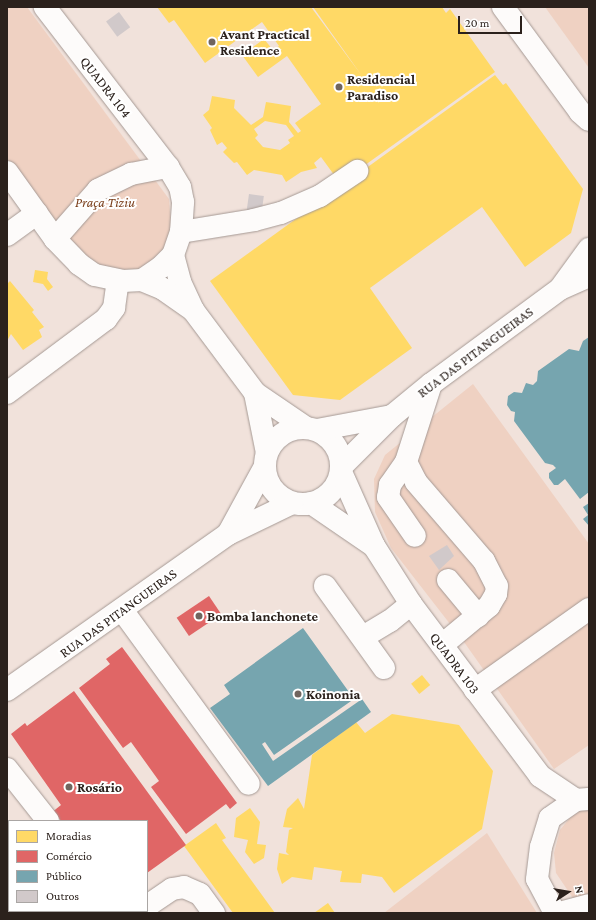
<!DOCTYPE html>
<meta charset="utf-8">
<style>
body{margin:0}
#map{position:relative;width:596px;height:920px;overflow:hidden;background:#f1e2db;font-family:"Crimson Pro",serif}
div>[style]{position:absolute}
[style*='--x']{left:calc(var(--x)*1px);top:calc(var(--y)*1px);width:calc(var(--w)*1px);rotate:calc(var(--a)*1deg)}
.green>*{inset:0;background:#efd1c2}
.homes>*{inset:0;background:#ffd966;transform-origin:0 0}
.shops>*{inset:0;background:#e06666;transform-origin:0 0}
.public>*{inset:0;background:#76a5af}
.building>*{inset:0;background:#d1c9ca;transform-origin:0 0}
.roads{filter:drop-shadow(0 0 1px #a59994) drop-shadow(0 0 1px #a59994)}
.minor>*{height:22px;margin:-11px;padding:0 11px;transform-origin:11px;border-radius:11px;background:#fdfbfa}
.minor>.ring{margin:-11px;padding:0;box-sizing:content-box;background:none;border:22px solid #fdfbfa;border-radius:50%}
.major>*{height:22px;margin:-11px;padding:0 11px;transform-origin:11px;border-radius:11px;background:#fdfbfa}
.dots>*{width:11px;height:11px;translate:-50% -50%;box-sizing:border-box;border:2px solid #fff;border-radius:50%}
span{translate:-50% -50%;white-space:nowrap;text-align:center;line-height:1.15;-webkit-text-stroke:4px #fff;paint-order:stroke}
.poi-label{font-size:14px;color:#2b211c;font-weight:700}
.left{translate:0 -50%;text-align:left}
.street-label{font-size:14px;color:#2b211c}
.park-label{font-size:14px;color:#7a3e1a;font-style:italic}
.frame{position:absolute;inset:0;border:8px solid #2b211c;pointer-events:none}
.legend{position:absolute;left:8px;top:820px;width:140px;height:92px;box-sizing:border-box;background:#fff;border:1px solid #aaa6a4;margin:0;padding:5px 7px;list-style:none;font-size:12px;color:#2b211c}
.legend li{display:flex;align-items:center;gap:8px;height:20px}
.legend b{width:20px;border:1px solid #aaa6a4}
.north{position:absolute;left:548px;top:872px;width:40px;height:40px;-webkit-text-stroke:3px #fff;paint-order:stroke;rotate:78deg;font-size:11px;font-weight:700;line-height:16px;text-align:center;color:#2b211c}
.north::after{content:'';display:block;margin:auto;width:14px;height:18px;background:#2b211c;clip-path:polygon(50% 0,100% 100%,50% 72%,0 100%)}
.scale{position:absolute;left:458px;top:16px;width:64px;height:18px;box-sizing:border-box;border:2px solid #2b211c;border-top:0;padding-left:5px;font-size:12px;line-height:14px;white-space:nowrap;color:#2b211c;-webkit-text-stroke:3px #fff;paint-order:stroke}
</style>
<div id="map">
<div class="green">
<i style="clip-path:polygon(7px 7px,27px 7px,169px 199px,172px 237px,158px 266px,128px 278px,99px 273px,65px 239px,7px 158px)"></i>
<i style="clip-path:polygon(545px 7px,589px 7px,589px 68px)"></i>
<i style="clip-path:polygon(473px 384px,589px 544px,589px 745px,554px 769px,464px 642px,391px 548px,375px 512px,374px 479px,385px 455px)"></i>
<i style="clip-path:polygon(589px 807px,589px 913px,583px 913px,556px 873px,554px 853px,560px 830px,577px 809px)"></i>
<i style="clip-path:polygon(487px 833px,537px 913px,384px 913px)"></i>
</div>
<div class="homes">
<i style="clip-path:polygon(evenodd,157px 7px,311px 7px,362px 76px,313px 7px,442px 7px,446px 13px,450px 9px,495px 72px,340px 183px,321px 157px,314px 163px,317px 168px,301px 172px,286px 182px,282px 175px,254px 170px,247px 175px,237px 162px,234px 163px,223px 152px,227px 148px,222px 142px,217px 145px,210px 130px,212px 128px,203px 115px,209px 110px,212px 96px,235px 100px,234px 108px,251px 125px,263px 117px,266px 102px,291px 106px,289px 122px,298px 133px,301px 131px,295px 123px,321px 104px,287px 56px,258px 77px,242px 55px,264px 39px,273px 50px,279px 46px,262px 22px,205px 63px,174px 20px,169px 23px,157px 7px,265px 121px,286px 125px,294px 136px,288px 140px,290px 143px,280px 150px,263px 147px,255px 138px,258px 135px,254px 129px,265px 121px)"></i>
<i style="clip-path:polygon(495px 75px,503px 85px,506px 83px,583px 189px,571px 233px,525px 267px,482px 207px,370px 288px,412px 348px,340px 400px,293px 395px,210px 281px)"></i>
<i style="clip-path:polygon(35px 270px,48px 272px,47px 279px,53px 287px,48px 291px,43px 284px,33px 282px)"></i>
<i style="clip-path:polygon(10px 281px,34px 310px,32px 312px,44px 327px,39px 330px,42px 337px,23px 350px,11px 334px,7px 341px,7px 284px)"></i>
<i style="left:422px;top:675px;width:13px;height:14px;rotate:51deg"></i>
<i style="clip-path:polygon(392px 714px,459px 725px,493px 771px,482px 829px,394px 893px,382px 877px,362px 874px,361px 883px,340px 882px,342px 871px,314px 867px,312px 880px,292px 877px,282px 884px,277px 869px,279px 853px,289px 855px,286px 852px,289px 830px,293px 828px,283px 827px,287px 809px,298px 798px,304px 809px,312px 755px,356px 722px,365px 733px)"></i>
<i style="clip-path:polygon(250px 808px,260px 822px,257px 844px,266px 845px,264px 858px,254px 864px,245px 852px,248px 840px,234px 837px,236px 818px)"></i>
<i style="clip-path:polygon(216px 823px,226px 838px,222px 840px,275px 913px,233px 913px,184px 846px)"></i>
<i style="clip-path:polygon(328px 903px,335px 913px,314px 913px)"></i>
</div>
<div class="shops">
<i style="left:209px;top:596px;width:22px;height:39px;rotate:56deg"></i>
<i style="clip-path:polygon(122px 647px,237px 803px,230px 809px,226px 804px,186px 834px,151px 787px,159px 781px,131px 742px,123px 748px,79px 688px,110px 664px,106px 659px)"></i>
<i style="clip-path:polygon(74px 691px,186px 845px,147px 873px,147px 821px,61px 821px,58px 817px,55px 819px,51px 813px,61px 805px,11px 734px,25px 723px,27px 726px)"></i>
</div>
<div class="public">
<i style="clip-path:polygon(589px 337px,589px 492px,580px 499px,565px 479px,558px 485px,554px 485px,549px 478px,549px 473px,556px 468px,553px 465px,545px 463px,514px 421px,515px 412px,511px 411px,507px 405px,508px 396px,514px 392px,522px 393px,526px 383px,533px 385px,537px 381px,538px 371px,569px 349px,579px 351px,583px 341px)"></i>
<i style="clip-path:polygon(589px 503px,589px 526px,583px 519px,588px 515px,583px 507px)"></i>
<i style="clip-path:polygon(303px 628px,354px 699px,274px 755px,265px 742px,262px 744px,273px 761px,362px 699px,371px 712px,268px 786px,210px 708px,230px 694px,224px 685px)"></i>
</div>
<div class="building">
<i style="left:119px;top:12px;width:19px;height:16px;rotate:54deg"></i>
<i style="left:249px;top:194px;width:15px;height:16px;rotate:8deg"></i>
<i style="clip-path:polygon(447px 545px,454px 556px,439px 570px,429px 556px)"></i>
</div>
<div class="roads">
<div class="minor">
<i style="--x:503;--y:7;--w:130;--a:53.7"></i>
<i style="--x:580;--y:112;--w:12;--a:42"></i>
<i style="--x:7;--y:172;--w:82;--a:54.4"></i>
<i style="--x:55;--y:239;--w:35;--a:46"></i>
<i style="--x:79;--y:264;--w:19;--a:35"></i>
<i style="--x:95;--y:275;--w:29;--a:12"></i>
<i style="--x:123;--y:281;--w:19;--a:-3"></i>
<i style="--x:142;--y:280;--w:22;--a:-34"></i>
<i style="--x:160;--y:268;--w:18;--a:-45"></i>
<i style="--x:173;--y:255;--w:24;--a:-71"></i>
<i style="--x:181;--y:232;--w:30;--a:-86"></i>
<i style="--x:183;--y:202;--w:15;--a:-101"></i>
<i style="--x:180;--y:187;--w:23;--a:-121"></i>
<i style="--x:168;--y:167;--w:202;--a:-127.6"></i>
<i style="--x:181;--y:232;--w:74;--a:-9.3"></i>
<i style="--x:254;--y:220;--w:28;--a:-15"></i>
<i style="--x:281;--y:213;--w:43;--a:-23.6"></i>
<i style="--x:320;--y:196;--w:45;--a:-34"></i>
<i style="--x:7;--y:235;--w:37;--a:-36"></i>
<i style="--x:55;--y:239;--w:65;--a:-48.7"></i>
<i style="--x:98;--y:190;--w:37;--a:-26"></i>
<i style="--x:131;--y:174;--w:38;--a:-11"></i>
<i style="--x:173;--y:255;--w:28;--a:75"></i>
<i style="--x:180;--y:282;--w:31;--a:65"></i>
<i style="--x:193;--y:310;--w:104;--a:53.2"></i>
<i style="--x:255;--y:393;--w:60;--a:34.2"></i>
<i style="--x:142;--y:280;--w:23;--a:23"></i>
<i style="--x:163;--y:289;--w:37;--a:35"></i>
<i style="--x:562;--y:286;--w:46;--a:-53.9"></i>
<i style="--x:431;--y:384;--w:82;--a:107.8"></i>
<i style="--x:406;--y:462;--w:22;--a:63"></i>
<i style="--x:416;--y:482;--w:104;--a:49.3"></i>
<i style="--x:484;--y:561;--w:28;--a:63"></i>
<i style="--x:497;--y:586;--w:8;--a:97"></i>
<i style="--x:496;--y:594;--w:14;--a:120"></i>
<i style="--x:489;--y:606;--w:61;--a:140.3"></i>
<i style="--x:7;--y:393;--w:124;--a:-36.8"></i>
<i style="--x:106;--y:319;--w:14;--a:-54"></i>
<i style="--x:114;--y:308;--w:28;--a:-82"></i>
<i style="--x:255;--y:393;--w:61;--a:78.7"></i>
<i class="ring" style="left:265px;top:428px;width:54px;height:54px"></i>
<i style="--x:317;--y:430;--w:76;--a:-10.6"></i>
<i style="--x:406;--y:462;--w:28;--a:125"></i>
<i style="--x:390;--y:485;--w:12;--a:99"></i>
<i style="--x:388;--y:497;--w:47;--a:55.3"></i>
<i style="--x:342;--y:466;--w:71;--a:-45"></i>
<i style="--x:392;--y:416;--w:50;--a:-39.4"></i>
<i style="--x:431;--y:384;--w:160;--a:-36.4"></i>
<i style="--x:560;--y:289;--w:32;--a:-24"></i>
<i style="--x:341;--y:472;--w:81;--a:66"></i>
<i style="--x:374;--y:546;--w:69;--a:57.5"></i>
<i style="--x:411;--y:604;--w:215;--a:53.1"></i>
<i style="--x:540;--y:776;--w:43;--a:33.7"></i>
<i style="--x:311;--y:503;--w:76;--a:34.3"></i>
<i style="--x:228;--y:534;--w:77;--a:-61.4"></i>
<i style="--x:448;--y:580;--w:47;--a:50.2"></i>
<i style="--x:325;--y:586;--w:101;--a:54.3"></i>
<i style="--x:122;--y:610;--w:215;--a:53.9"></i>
<i style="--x:363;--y:637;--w:31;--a:-31"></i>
<i style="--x:390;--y:621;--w:27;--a:-39"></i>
<i style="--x:7;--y:690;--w:271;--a:-35.2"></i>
<i style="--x:228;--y:534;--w:71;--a:-25.8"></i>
<i style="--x:475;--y:690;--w:140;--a:-35.4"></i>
<i style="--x:7;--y:769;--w:66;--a:51.7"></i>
<i style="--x:147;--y:906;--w:30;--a:-34"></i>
<i style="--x:172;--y:889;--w:12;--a:-9"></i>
<i style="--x:184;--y:887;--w:17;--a:24"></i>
<i style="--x:200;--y:894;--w:24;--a:54"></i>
<i style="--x:57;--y:913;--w:4;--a:-34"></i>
<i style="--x:555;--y:913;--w:38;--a:-118"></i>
<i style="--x:537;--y:879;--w:32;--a:-83"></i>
<i style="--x:541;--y:847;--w:30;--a:-73"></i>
<i style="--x:550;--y:818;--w:32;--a:-35"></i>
<i style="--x:576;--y:800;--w:12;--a:-5"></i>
<i style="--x:560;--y:913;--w:30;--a:-15"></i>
</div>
<div class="major">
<i style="--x:7;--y:874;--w:4;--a:56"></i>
<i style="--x:35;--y:911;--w:2;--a:63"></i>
</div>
</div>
<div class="dots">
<i style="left:212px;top:42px;background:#70655f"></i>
<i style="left:339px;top:87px;background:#70655f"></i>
<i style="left:199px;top:616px;background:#70655f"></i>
<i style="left:298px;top:694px;background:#70655f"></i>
<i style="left:69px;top:787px;background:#70655f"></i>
</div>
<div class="poi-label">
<span class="left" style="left:220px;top:42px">Avant Practical<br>Residence</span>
<span class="left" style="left:347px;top:87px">Residencial<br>Paradiso</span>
<span class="left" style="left:207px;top:616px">Bomba lanchonete</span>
<span class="left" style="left:306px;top:694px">Koinonia</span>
<span class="left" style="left:77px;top:787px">Rosário</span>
</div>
<div class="street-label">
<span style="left:106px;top:87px;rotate:52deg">QUADRA 104</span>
<span style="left:475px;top:352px;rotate:-37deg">RUA DAS PITANGUEIRAS</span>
<span style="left:118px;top:613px;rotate:-36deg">RUA DAS PITANGUEIRAS</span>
<span style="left:455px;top:663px;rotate:53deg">QUADRA 103</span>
</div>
<div class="park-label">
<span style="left:105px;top:202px">Praça Tiziu</span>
</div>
<div class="frame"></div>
<ul class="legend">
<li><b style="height:11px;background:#ffd966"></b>Moradias</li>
<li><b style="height:11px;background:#e06666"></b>Comércio</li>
<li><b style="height:11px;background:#76a5af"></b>Público</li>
<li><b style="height:11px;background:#d1c9ca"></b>Outros</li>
</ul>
<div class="north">N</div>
<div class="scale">20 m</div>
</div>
